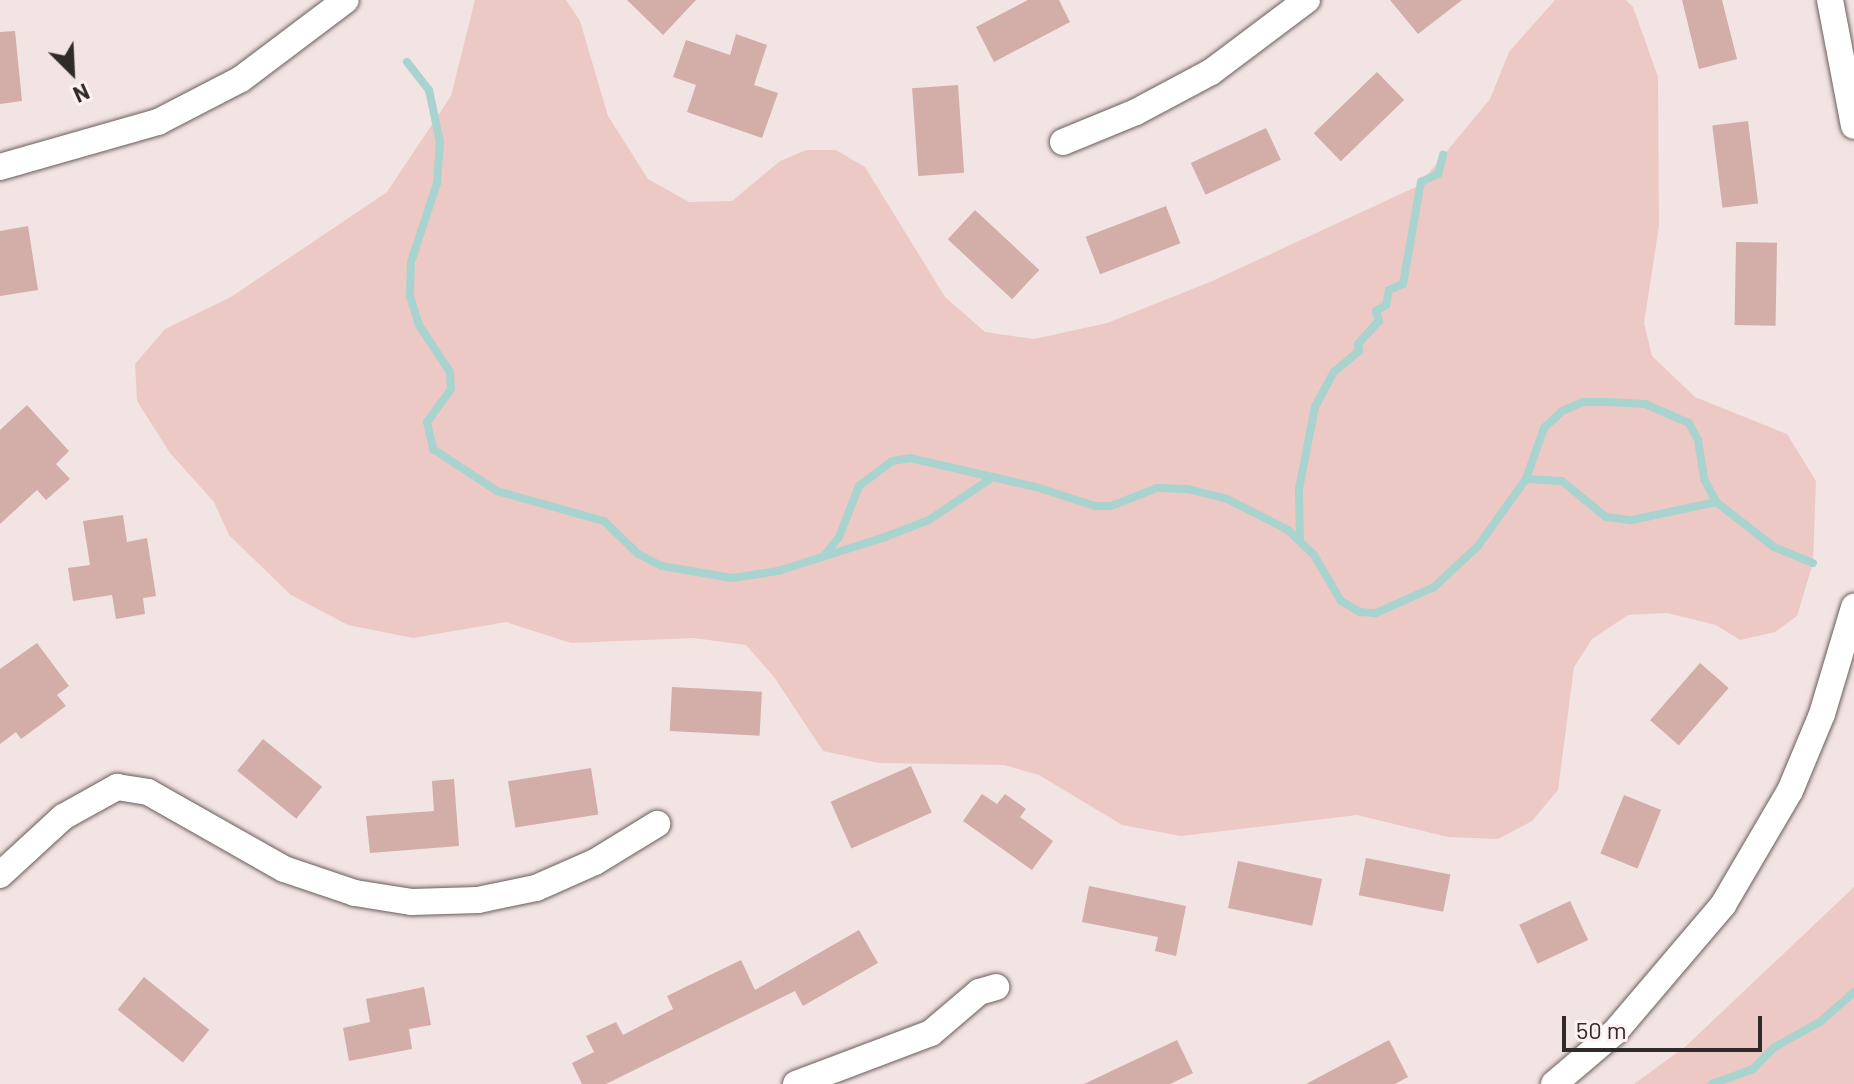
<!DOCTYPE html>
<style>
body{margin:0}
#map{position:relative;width:1854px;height:1084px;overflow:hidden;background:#f2e4e2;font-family:Barlow,sans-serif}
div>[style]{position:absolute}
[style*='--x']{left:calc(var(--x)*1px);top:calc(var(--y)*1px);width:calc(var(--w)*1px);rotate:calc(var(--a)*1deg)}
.green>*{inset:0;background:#edc9c5}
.stream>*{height:8px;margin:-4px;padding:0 4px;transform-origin:4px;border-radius:4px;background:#a8d3cf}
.building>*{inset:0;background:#d3ada8;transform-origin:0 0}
.roads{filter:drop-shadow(0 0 2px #695e5c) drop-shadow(0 0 2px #695e5c)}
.street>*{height:26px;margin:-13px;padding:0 13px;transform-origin:13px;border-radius:13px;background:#fff}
span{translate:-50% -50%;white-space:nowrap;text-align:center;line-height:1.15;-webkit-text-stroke:6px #fff1ef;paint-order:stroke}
.north{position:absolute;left:32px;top:32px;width:80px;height:80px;-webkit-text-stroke:6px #fff1ef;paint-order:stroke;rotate:156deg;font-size:22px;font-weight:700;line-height:32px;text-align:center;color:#302a2a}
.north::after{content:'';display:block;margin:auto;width:28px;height:36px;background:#302a2a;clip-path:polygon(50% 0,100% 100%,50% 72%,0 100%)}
.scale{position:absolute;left:1562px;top:1016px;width:200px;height:36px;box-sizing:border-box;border:4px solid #302a2a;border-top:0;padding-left:10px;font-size:24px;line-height:28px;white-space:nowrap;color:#302a2a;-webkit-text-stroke:6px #fff1ef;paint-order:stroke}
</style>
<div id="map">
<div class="green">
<i style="clip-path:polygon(475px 0,566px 0,580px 21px,608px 116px,648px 179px,689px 202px,732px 201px,780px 161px,806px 150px,836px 150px,865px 167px,945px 297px,985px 332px,1034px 339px,1107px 323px,1210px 282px,1418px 186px,1490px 99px,1509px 52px,1555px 0,1626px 0,1633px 7px,1658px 77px,1659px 226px,1644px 323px,1652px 356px,1695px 397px,1787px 434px,1816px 481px,1813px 563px,1797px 616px,1775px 632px,1740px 640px,1716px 625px,1667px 613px,1628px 615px,1592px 639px,1574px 667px,1558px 790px,1532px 821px,1498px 839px,1448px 837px,1357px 815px,1181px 836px,1122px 825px,1039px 775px,1004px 765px,879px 763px,823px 751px,774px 677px,746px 645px,694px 638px,571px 643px,506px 622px,413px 638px,348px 625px,291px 595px,229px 535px,214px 502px,170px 453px,137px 401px,135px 364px,165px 329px,231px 297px,387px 192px,451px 96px)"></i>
<i style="clip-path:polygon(1854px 887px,1854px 1084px,1634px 1084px,1686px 1046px)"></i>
</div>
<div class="stream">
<i style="--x:407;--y:62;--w:36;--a:52"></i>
<i style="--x:429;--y:90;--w:53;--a:78.1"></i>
<i style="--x:440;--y:142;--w:41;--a:94.2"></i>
<i style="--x:437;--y:183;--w:83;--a:108.2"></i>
<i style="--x:411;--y:262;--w:34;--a:92"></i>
<i style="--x:410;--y:296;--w:30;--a:73"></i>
<i style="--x:419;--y:325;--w:56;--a:56.6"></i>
<i style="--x:450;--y:372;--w:17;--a:87"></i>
<i style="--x:451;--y:389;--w:41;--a:126"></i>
<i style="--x:427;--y:422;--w:28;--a:77"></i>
<i style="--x:433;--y:449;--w:77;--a:33.3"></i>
<i style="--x:497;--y:491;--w:111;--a:15.7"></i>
<i style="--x:604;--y:521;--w:47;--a:44.1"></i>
<i style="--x:638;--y:554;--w:27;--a:27"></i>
<i style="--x:662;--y:566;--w:71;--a:9.7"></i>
<i style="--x:732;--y:578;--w:47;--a:-8.7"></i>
<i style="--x:778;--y:571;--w:112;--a:-17.6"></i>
<i style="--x:885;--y:537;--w:47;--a:-21.1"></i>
<i style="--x:929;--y:520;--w:77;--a:-33.9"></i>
<i style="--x:1526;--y:479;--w:36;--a:3"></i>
<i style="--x:1562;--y:481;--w:57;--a:39.3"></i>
<i style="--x:1606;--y:517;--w:26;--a:7"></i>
<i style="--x:1632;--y:520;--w:86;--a:-12.1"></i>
<i style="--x:1300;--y:542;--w:53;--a:-91.1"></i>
<i style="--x:1299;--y:489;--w:84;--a:-79"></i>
<i style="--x:1315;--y:407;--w:40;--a:-62"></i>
<i style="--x:1334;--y:372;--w:33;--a:-40"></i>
<i style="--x:1359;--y:351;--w:7;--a:-98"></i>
<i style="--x:1358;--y:344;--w:31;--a:-48"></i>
<i style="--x:1379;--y:321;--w:10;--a:-107"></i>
<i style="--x:1376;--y:311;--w:12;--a:-31"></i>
<i style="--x:1386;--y:305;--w:15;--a:-79"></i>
<i style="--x:1389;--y:290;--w:15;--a:-23"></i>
<i style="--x:1403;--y:284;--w:104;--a:-80"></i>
<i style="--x:1421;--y:182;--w:19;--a:-25"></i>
<i style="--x:1438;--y:174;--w:20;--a:-75"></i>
<i style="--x:824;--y:556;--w:24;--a:-52"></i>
<i style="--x:839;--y:537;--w:55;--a:-68.6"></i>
<i style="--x:859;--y:486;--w:41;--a:-37.1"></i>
<i style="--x:892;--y:461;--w:18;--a:-9"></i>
<i style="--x:910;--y:458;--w:129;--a:13"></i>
<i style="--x:1036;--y:487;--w:62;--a:17.9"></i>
<i style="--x:1095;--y:506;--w:16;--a:0"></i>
<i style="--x:1111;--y:506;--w:49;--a:-21.4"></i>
<i style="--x:1157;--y:488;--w:31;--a:2"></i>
<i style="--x:1188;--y:489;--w:40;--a:14.4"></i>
<i style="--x:1227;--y:499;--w:68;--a:26.9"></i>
<i style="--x:1288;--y:530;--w:36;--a:44"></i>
<i style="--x:1314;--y:555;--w:53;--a:59.6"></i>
<i style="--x:1341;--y:601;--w:22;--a:30"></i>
<i style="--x:1360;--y:612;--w:16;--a:4"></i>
<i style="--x:1376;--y:613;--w:64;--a:-24.1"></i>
<i style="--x:1434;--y:587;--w:60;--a:-43"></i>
<i style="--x:1478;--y:546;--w:82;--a:-54.4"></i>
<i style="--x:1526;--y:479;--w:54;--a:-70.6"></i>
<i style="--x:1544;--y:428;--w:25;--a:-43"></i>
<i style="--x:1562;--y:411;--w:23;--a:-23"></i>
<i style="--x:1583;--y:402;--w:25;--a:0"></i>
<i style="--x:1608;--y:402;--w:37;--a:3"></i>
<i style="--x:1645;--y:404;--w:48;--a:23.4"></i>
<i style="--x:1689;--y:423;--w:19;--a:62"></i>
<i style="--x:1698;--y:440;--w:39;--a:81"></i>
<i style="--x:1704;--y:479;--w:26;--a:62"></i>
<i style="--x:1716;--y:502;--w:73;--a:37.8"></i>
<i style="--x:1774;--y:547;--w:42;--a:22.3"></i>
<i style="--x:1712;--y:1084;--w:44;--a:-20.1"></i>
<i style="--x:1753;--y:1069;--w:29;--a:-46"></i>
<i style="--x:1773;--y:1048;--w:54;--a:-29"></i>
<i style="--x:1820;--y:1022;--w:45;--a:-41.4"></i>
</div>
<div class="building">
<i style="clip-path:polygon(627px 0,696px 0,663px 35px)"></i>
<i style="clip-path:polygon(1028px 0,1059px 0,1070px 22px,994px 62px,976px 27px)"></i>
<i style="clip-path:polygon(1390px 0,1462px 0,1418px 34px)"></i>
<i style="clip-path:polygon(1682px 0,1722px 0,1737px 59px,1699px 69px)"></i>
<i style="clip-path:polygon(15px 31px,22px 101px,0 104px,0 32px)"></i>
<i style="clip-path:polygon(736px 34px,767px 45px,754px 85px,778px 93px,762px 138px,687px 112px,696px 85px,673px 77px,686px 40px,730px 55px)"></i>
<i style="left:1377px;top:72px;width:39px;height:88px;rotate:46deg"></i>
<i style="left:958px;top:85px;width:88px;height:46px;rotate:86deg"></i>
<i style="left:1748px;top:121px;width:83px;height:36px;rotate:83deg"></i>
<i style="left:1266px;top:128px;width:35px;height:83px;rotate:65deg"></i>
<i style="left:1166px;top:206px;width:40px;height:86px;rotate:69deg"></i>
<i style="left:975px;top:210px;width:88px;height:40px;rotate:43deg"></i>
<i style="clip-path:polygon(28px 226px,38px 290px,0 296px,0 231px)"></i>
<i style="left:1736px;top:242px;width:41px;height:83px;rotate:1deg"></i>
<i style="clip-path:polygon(27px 405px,69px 451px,56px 464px,70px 479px,46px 500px,37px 490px,0 524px,0 430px)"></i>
<i style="clip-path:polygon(123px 515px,127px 542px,147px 538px,156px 596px,143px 598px,145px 614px,116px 619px,112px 595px,73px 601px,68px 568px,90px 565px,83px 521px)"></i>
<i style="clip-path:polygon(37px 643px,69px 686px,57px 695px,66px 706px,21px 739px,16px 732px,0 744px,0 669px)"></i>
<i style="left:1700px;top:663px;width:38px;height:76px;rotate:41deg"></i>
<i style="left:672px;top:687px;width:90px;height:44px;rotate:3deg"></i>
<i style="left:263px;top:739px;width:76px;height:41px;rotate:39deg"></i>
<i style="left:911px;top:766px;width:51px;height:88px;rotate:66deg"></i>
<i style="left:591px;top:768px;width:47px;height:84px;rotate:81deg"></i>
<i style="clip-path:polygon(454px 779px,459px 846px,370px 853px,366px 816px,434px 811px,432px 781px)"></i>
<i style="clip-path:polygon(982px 794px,997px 804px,1005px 794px,1026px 809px,1020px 817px,1053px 841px,1032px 870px,963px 821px)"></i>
<i style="left:1624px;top:795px;width:40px;height:63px;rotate:22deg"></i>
<i style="left:1366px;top:858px;width:86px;height:38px;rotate:11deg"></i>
<i style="left:1238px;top:861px;width:86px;height:48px;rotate:12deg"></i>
<i style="clip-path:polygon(1089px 886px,1186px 906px,1176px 956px,1155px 951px,1158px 937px,1082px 922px)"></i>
<i style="left:1570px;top:901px;width:43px;height:56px;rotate:65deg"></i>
<i style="clip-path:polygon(859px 930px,878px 963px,803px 1006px,795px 991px,606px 1084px,582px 1084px,572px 1063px,594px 1052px,586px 1036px,616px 1022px,623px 1035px,673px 1009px,667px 996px,741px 960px,755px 990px)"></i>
<i style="left:144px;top:977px;width:84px;height:42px;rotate:39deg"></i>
<i style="clip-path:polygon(424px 987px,431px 1025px,409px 1029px,412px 1049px,349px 1061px,343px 1028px,370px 1022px,366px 999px)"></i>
<i style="clip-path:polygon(1177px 1040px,1193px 1073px,1170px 1084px,1084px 1084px)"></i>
<i style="clip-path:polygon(1389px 1040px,1408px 1077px,1395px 1084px,1306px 1084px)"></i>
</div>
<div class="roads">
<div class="street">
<i style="--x:1830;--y:0;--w:128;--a:79.2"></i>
<i style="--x:1063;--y:142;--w:79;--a:-22.3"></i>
<i style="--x:1136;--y:112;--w:85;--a:-28.1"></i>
<i style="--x:1211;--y:72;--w:120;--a:-36.9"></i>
<i style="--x:0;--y:167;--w:164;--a:-15.9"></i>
<i style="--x:158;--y:122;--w:93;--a:-27.4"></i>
<i style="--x:241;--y:79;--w:131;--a:-37"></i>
<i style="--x:0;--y:875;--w:86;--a:-42.6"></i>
<i style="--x:63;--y:817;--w:62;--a:-29.1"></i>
<i style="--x:117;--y:787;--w:31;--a:9"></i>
<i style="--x:148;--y:792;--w:156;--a:29.5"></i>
<i style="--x:284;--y:869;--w:75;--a:18.7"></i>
<i style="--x:355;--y:893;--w:58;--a:9"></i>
<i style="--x:412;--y:902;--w:66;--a:-1.7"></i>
<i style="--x:478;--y:900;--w:59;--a:-11.7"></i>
<i style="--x:536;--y:888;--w:64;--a:-23.8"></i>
<i style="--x:595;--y:862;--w:73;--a:-31.5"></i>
<i style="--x:796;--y:1084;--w:144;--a:-20.7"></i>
<i style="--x:931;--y:1033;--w:63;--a:-40.5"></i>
<i style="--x:979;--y:992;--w:18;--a:-16"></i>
<i style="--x:1554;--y:1084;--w:80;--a:-40.4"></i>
<i style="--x:1615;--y:1032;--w:167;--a:-49.6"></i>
<i style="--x:1723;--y:905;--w:132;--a:-59.6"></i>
<i style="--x:1790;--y:791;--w:83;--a:-67.4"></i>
<i style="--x:1822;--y:714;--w:112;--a:-73.3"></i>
</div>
</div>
<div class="north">N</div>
<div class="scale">50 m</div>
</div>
